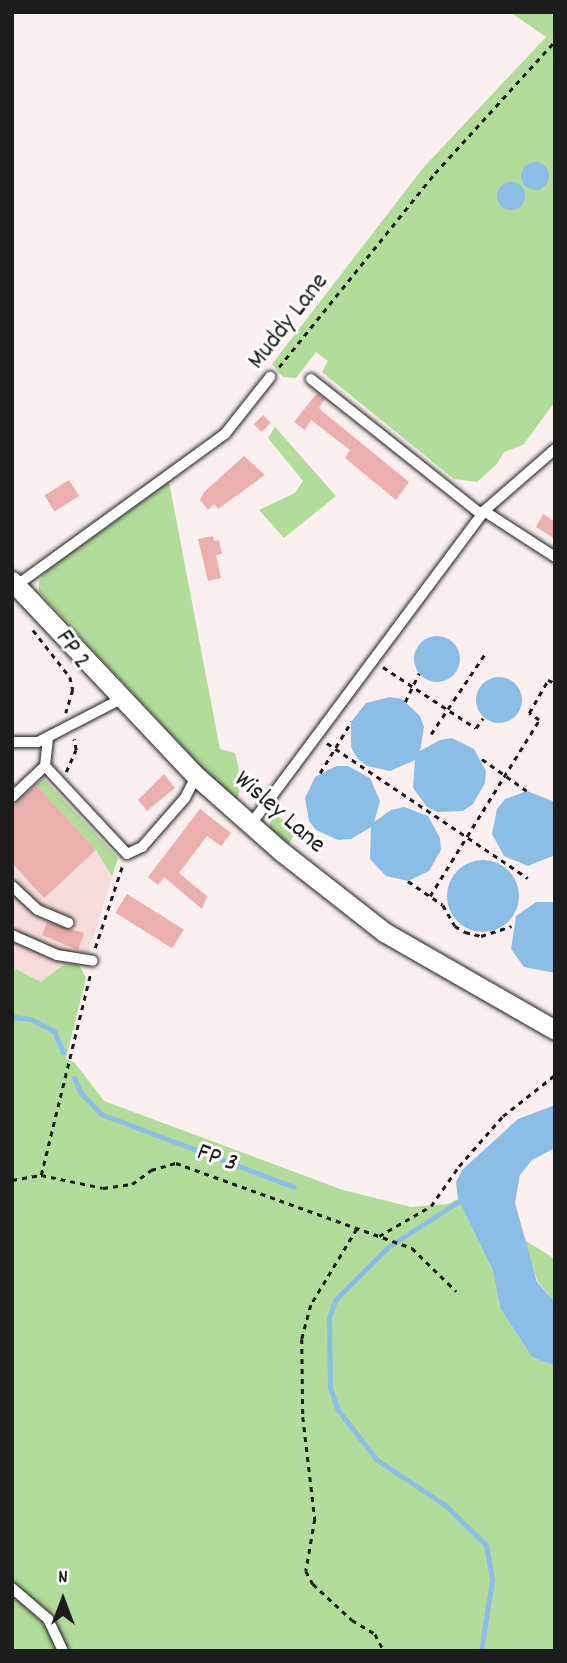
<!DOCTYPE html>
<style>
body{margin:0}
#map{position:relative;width:567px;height:1663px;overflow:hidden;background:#fbefef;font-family:Dekko,sans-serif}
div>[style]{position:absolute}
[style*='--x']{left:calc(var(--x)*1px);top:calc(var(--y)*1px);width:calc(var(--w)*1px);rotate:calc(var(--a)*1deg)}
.built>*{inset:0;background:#f6dcdb}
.green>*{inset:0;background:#b2dc99}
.water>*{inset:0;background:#8bbee7}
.round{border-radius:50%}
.stream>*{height:5px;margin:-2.5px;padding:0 2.5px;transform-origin:2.5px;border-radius:2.5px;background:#8bbee7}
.building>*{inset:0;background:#ebb0ad;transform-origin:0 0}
.path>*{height:2.5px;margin-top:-1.25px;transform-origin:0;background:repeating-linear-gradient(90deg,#1c1c1c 0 5px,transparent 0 10px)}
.roads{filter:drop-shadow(0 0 2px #1c1c1c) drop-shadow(0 0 2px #1c1c1c)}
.lane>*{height:10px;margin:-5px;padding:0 5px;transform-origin:5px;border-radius:5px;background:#fff}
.street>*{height:19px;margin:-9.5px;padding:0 9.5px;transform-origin:9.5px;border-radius:9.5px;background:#fff}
span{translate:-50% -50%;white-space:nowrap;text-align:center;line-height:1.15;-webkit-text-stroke:6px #fff;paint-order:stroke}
.street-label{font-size:26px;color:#1c1c1c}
.frame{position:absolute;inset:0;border:14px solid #1c1c1c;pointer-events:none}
.north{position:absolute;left:28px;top:1565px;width:70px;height:70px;-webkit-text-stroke:5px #fff;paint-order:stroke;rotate:0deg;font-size:19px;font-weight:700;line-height:28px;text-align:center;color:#1c1c1c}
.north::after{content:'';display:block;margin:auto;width:24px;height:32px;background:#1c1c1c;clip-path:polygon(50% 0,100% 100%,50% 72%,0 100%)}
</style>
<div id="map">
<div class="built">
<i style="clip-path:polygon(43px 778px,118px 858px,89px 952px,81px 953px,79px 965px,66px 963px,41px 982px,12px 967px,12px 806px)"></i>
</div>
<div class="green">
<i style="clip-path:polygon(510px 12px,555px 12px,555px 402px,523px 445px,504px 452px,497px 464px,477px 482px,454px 479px,322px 372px,328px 361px,316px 352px,296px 378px,283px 377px,272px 364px,423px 168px,546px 37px)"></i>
<i style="clip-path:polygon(275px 427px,336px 496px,284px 538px,259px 510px,295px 493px,303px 481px,268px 438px)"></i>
<i style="clip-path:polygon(169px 482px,220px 749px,235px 753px,242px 782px,236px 804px,39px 592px,39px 581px,47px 571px)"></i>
<i style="clip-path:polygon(43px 778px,118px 858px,112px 876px,96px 850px,36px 785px)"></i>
<i style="clip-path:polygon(273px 815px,287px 821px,295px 833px,287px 847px,268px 831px)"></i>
<i style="clip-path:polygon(66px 963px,79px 965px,86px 978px,66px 1058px,75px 1063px,104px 1101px,343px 1190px,411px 1207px,448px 1204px,458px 1199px,493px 1271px,500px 1308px,532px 1357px,555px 1366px,555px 1651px,12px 1651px,12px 967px,41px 982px)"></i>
<i style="clip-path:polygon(523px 1239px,555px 1259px,555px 1302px,538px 1282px)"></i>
</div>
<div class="water">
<i class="round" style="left:521px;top:162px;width:28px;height:28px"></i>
<i class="round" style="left:497px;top:182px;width:28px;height:28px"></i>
<i class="round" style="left:414px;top:636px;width:46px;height:46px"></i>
<i class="round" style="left:476px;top:677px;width:46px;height:46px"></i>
<i style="clip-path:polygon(390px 697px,402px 699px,420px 716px,424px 727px,420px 751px,440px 740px,452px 738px,474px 749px,486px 771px,485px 783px,473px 804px,463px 811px,438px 812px,427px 807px,413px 788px,415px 760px,390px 771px,367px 766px,357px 758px,351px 747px,351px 722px,366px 703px)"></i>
<i style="clip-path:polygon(336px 766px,348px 766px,370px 778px,380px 801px,374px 822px,391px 810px,404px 807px,428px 816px,440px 838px,441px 850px,429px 871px,408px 881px,386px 876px,370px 859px,371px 827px,351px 839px,338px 840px,316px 830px,309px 821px,305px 798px,315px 777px)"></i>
<i style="clip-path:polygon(527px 791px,555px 802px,555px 855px,528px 866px,504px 856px,492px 834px,497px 809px,505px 799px)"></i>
<i class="round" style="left:447px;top:860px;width:72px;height:72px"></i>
<i style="clip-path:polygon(536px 902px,555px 902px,555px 973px,524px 967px,511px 949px,516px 916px)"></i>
<i style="clip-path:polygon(555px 1105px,555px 1148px,532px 1160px,520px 1175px,515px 1203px,537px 1282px,555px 1302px,555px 1366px,532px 1357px,500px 1308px,493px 1271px,458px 1199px,456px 1182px,462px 1170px,518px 1119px)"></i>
</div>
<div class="stream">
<i style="--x:12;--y:1017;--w:19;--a:6"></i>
<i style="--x:31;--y:1019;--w:26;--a:28"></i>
<i style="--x:54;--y:1031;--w:23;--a:67"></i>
<i style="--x:74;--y:1078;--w:17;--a:65"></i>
<i style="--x:81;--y:1093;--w:29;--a:46"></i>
<i style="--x:101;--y:1114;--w:206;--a:20.7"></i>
<i style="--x:464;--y:1198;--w:90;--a:147.2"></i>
<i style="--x:388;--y:1247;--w:75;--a:135"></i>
<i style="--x:335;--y:1300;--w:19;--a:108"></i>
<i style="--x:329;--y:1318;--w:70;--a:89.2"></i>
<i style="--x:330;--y:1388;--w:23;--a:70"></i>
<i style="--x:338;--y:1410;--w:63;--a:52"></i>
<i style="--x:377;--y:1460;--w:82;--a:33.5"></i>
<i style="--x:445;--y:1505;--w:57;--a:44.3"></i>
<i style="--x:486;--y:1545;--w:36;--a:80"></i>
<i style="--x:492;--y:1580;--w:72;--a:98.8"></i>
</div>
<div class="building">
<i style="clip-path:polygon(317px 393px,325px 399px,319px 408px,322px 411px,409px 482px,396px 500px,345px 458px,350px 450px,311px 420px,305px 430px,294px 422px)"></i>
<i style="left:263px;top:415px;width:11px;height:13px;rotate:45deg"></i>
<i style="clip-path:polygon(244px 456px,265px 475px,218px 509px,214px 504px,208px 510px,200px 500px,204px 492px)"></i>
<i style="left:69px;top:480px;width:19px;height:29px;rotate:58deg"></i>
<i style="clip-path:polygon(543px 514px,555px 522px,555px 539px,536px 527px)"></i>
<i style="clip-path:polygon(213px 536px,214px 541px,219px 540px,222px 554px,216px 555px,221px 578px,208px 581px,198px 539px)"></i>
<i style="clip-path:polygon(164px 774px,175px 788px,147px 811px,138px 800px)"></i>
<i style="clip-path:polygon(36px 785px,96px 850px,44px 898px,12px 863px,12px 806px)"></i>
<i style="clip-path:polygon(200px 809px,231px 833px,221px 846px,207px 836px,179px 873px,207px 896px,202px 909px,164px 877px,158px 885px,148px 877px)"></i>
<i style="left:127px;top:894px;width:67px;height:22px;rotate:32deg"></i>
<i style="clip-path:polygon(47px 922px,84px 933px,78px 950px,42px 935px)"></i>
</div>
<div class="path">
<i style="--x:279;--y:367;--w:249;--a:-51.2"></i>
<i style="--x:435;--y:173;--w:178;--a:-47.7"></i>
<i style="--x:33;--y:630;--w:60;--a:51.8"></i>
<i style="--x:70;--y:677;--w:13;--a:77"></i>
<i style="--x:73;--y:690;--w:24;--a:107"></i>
<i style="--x:383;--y:667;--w:111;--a:33.3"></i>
<i style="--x:476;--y:728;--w:12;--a:-55"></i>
<i style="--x:405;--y:702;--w:32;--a:-64"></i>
<i style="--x:431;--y:734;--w:99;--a:-56.1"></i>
<i style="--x:327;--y:743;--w:242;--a:33.9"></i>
<i style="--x:482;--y:759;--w:55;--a:35.4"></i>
<i style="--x:66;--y:772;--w:24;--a:-66"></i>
<i style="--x:76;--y:750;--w:11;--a:-100"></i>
<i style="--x:320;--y:773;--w:60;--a:-58.7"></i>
<i style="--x:408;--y:881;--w:42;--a:34.4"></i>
<i style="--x:443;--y:905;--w:24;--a:60"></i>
<i style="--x:455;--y:926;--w:12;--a:31"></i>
<i style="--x:465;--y:932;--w:16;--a:14"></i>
<i style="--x:481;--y:936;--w:32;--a:-18"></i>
<i style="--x:430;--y:896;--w:207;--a:-58.2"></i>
<i style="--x:539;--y:720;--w:12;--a:-145"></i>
<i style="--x:529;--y:713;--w:38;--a:-60"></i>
<i style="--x:548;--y:680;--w:8;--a:23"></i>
<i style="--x:95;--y:948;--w:89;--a:-71.6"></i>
<i style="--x:41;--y:1175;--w:206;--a:-76.2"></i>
<i style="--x:12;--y:1180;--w:29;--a:-10"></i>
<i style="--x:41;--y:1175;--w:63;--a:11.8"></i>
<i style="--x:103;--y:1188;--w:29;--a:-8"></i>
<i style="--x:132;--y:1184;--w:24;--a:-36"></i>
<i style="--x:151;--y:1170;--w:26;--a:-16"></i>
<i style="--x:176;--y:1163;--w:251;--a:19.8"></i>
<i style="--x:412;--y:1248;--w:62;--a:44.3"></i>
<i style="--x:357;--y:1229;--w:89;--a:121.2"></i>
<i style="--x:311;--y:1305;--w:35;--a:105"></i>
<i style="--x:302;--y:1339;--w:78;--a:89.3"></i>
<i style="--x:303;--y:1417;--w:103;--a:83.3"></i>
<i style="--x:315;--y:1519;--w:53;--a:99.8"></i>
<i style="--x:306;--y:1571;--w:15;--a:62"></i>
<i style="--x:313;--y:1584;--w:53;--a:42.7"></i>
<i style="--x:352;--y:1620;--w:27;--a:31"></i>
<i style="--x:375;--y:1634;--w:19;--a:62"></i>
<i style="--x:379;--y:1236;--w:60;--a:-30"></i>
<i style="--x:431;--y:1206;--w:49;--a:-55"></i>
<i style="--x:459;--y:1166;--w:67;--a:-48.7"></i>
<i style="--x:503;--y:1116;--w:66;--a:-38.3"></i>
</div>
<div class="roads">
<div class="lane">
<i style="--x:311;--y:379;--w:217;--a:38.5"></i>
<i style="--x:484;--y:511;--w:85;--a:32.9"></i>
<i style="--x:17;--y:585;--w:257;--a:-36"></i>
<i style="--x:225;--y:434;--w:73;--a:-51.7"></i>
<i style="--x:12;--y:742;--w:26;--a:0"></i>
<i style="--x:38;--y:742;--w:96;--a:-27.4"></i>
<i style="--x:45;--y:766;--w:120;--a:47"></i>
<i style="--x:127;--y:854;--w:17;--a:-25"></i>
<i style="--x:142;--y:847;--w:65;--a:-48.7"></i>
<i style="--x:185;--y:798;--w:25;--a:-63"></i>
<i style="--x:12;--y:797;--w:45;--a:-43.2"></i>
<i style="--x:45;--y:766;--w:29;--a:-84"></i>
<i style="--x:251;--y:824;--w:390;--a:-53.3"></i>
<i style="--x:484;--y:511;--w:94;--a:-41.1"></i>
<i style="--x:12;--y:886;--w:35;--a:43"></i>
<i style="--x:38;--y:910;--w:33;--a:23"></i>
<i style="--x:12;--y:935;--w:49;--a:24"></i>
<i style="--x:57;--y:955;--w:36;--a:9"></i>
<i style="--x:12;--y:1588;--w:48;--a:40.7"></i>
<i style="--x:48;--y:1619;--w:35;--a:65"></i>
</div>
<div class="street">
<i style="--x:12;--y:581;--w:268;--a:46.7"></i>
<i style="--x:196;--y:776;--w:115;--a:41.5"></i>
<i style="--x:282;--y:852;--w:130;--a:38.1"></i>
<i style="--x:384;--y:932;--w:197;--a:29.8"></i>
</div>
</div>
<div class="street-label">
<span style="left:289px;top:322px;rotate:-52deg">Muddy Lane</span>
<span style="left:72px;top:650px;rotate:55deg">FP 2</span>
<span style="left:279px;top:813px;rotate:41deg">Wisley Lane</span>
<span style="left:217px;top:1159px;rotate:19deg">FP 3</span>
</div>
<div class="frame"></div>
<div class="north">N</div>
</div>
